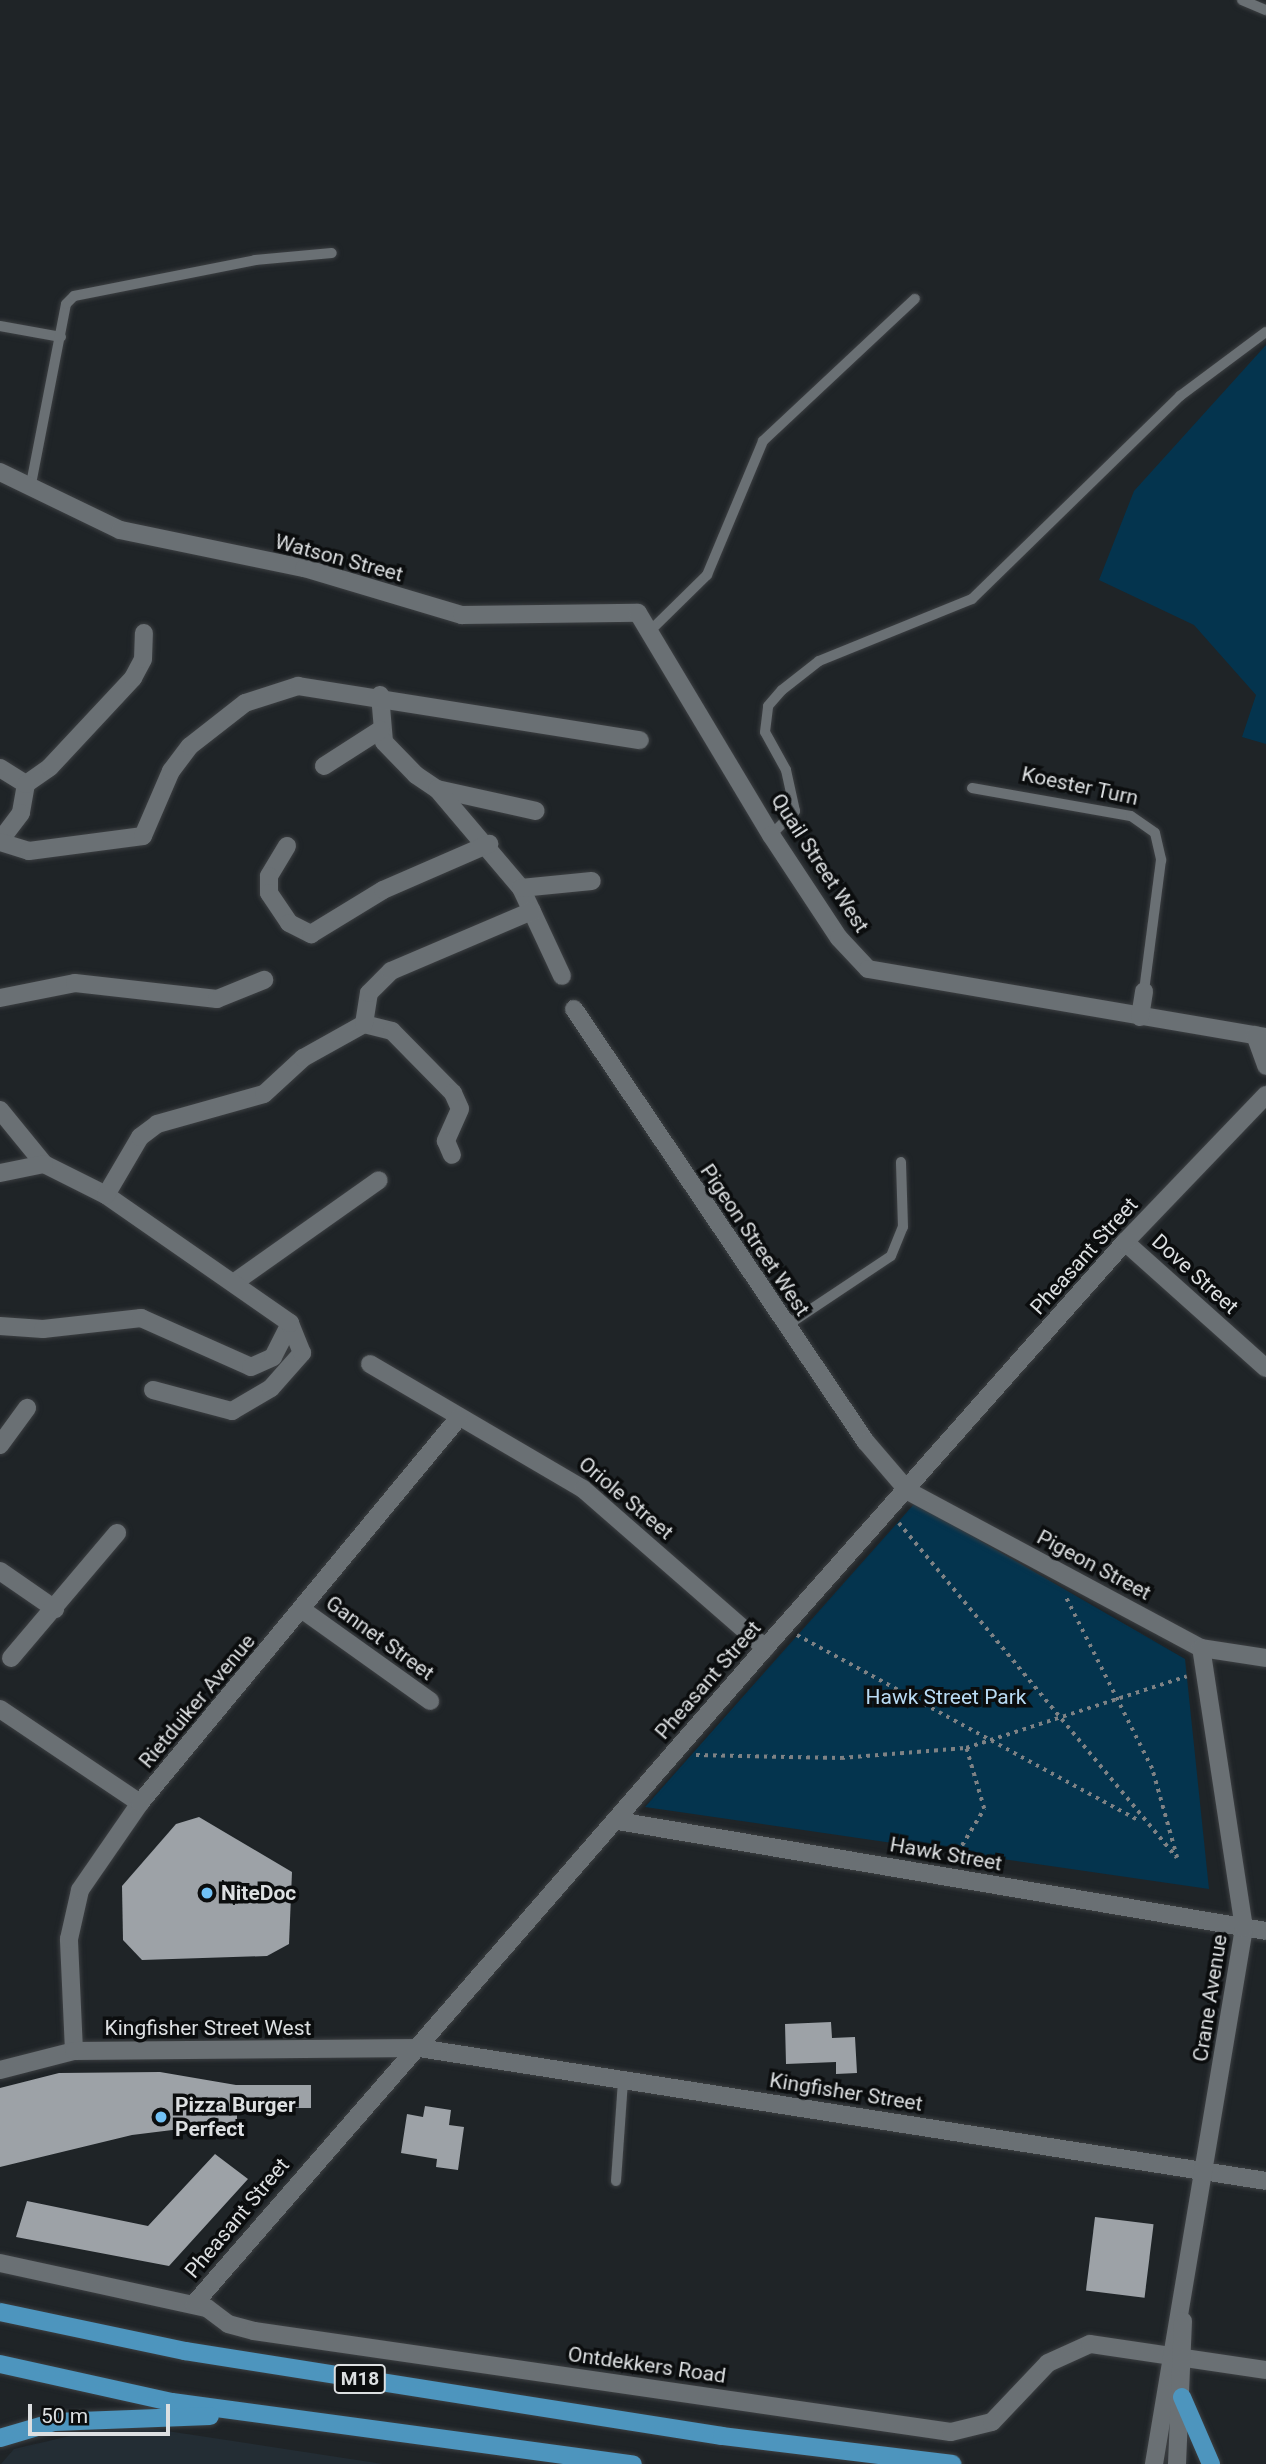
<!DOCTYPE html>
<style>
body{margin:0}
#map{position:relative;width:1266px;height:2464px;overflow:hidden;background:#1f2427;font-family:Roboto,sans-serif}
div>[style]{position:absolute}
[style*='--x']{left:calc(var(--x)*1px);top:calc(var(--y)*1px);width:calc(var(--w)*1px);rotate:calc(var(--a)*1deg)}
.built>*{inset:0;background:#232d34}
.green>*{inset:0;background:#04344e}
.building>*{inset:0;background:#9da2a7;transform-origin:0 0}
.path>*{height:3.5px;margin-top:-1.75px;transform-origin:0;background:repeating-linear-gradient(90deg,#7e8285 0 3.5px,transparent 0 8.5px)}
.roads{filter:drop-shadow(0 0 2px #3c3f42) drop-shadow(0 0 2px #3c3f42)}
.service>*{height:10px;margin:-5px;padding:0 5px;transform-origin:5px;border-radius:5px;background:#6a7074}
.minor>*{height:18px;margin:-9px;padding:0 9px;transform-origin:9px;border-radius:9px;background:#6a7074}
.primary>*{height:18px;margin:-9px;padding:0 9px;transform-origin:9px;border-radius:9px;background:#4d95be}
.dots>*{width:19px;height:19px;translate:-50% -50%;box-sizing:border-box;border:4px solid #0b0d0e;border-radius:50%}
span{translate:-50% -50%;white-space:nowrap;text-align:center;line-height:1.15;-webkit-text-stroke:7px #0b0d0e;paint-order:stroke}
.shield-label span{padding:2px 5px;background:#0b0d0e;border:2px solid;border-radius:5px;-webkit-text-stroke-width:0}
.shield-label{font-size:19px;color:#dcdfe1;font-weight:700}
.street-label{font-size:21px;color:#dcdfe1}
.park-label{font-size:21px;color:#b9dbf4}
.poi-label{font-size:21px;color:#dcdfe1;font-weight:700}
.left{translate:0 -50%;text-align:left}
.scale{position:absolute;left:28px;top:2404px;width:142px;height:32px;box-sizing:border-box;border:4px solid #dcdfe1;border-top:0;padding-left:9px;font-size:21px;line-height:24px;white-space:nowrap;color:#dcdfe1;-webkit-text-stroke:5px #0b0d0e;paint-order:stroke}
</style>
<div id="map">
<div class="built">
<i style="clip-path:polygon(121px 2424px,383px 2464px,1px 2464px,14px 2449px)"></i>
</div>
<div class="green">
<i style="clip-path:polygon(1266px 345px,1266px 744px,1242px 737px,1256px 695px,1194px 625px,1099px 580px,1134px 491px)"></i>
<i style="clip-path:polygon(915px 1503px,1185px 1659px,1209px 1889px,645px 1807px)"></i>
</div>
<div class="building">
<i style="clip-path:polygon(199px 1817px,292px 1872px,289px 1944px,267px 1956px,142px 1960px,123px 1940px,122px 1886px,176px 1824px)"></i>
<i style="clip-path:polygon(831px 2022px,832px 2038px,855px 2037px,857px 2073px,836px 2074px,836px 2062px,786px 2064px,785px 2024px)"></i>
<i style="clip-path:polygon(160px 2072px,236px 2085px,311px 2085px,311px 2108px,237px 2108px,237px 2122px,132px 2135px,0 2167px,0 2088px,59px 2073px)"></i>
<i style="clip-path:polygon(425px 2106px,451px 2110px,449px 2125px,464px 2127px,458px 2170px,436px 2167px,437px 2159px,401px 2153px,407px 2114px,423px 2117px)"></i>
<i style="clip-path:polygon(215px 2154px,248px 2179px,169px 2266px,16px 2237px,27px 2201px,148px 2226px)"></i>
<i style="left:1095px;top:2217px;width:59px;height:74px;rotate:7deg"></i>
</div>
<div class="path">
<i style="--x:899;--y:1523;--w:435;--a:50.3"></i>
<i style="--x:1177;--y:1858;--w:92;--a:-105.7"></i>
<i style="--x:1152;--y:1769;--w:194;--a:-116.7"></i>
<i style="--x:797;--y:1635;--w:388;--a:28.5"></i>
<i style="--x:696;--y:1755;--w:145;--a:1.2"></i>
<i style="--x:841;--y:1758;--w:125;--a:-4.6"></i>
<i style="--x:966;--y:1748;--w:232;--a:-18"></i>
<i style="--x:953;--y:1860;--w:60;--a:-58.7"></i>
<i style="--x:984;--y:1809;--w:64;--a:-106.4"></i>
</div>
<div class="roads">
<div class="service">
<i style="--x:1242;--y:0;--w:26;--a:23"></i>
<i style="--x:0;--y:326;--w:62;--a:10.2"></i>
<i style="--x:31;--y:484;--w:183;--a:-79"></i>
<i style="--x:66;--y:304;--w:11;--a:-45"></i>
<i style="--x:74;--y:296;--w:185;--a:-11.2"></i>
<i style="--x:255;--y:260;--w:77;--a:-5.2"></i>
<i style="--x:653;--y:628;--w:76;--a:-44.5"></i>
<i style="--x:707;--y:575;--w:145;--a:-67.3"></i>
<i style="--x:763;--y:441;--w:208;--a:-43.1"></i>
<i style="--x:972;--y:788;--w:161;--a:10"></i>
<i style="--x:1131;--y:816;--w:29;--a:35"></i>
<i style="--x:1155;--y:833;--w:28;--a:77"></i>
<i style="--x:1161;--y:860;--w:132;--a:97.4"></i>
<i style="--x:771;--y:835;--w:34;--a:-45"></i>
<i style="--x:795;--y:811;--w:42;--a:-102.4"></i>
<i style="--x:786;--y:770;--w:43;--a:-118.9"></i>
<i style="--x:765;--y:732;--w:26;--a:-83"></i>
<i style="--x:768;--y:706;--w:21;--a:-49"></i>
<i style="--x:782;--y:690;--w:47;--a:-38.1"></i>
<i style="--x:819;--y:661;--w:165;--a:-22.1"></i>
<i style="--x:972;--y:599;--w:291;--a:-44.3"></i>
<i style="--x:1180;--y:396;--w:107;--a:-36.7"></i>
<i style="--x:786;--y:1326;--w:126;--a:-33.7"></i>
<i style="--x:891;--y:1256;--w:31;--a:-68"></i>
<i style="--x:903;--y:1227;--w:65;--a:-91.8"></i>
<i style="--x:616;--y:2181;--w:101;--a:-86"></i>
</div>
<div class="minor">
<i style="--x:0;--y:472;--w:133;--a:25.8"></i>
<i style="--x:120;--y:530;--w:188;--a:11.7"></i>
<i style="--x:304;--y:568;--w:165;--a:16.6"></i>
<i style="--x:462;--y:615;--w:176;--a:-0.7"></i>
<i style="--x:638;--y:613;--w:259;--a:59.1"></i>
<i style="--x:771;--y:835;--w:123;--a:56.6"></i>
<i style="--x:839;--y:938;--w:42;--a:46.9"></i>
<i style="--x:868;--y:969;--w:404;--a:9.7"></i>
<i style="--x:380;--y:695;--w:47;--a:85.1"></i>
<i style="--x:384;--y:742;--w:46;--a:45.9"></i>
<i style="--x:416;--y:775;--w:25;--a:34"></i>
<i style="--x:437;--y:789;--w:101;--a:12.5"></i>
<i style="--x:324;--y:766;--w:67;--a:-32.7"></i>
<i style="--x:0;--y:768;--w:31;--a:32"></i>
<i style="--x:26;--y:784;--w:29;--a:100"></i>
<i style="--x:21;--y:813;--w:35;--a:127"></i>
<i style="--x:26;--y:784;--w:29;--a:-35"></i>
<i style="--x:50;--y:767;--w:122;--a:-47"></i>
<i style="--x:133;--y:678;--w:21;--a:-62"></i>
<i style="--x:143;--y:659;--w:26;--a:-88"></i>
<i style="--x:437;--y:789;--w:130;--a:49.7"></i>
<i style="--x:521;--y:888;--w:97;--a:65"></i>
<i style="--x:0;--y:842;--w:30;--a:17"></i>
<i style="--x:29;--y:851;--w:115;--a:-7.5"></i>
<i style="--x:143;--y:836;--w:71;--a:-66.7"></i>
<i style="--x:171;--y:771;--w:31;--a:-53"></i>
<i style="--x:190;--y:746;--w:70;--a:-38"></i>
<i style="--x:245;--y:703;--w:56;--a:-17.8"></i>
<i style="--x:298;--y:686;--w:346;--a:9"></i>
<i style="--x:287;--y:846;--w:35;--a:121"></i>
<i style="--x:269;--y:876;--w:17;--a:90"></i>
<i style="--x:269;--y:893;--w:36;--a:56"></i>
<i style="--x:289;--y:923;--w:25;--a:27"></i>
<i style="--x:311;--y:934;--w:84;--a:-31.4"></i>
<i style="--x:383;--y:890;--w:116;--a:-23.5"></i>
<i style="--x:521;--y:888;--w:71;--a:-5.6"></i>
<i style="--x:0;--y:998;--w:76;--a:-11.3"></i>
<i style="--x:75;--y:983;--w:143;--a:6.4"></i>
<i style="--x:217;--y:999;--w:51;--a:-22"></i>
<i style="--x:574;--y:1009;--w:522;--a:56.01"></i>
<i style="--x:866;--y:1442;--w:65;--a:49.4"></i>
<i style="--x:908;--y:1491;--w:332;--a:28.2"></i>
<i style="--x:1201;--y:1648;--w:66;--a:8.7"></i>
<i style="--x:1140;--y:1017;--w:26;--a:-81"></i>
<i style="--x:364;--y:1024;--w:29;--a:14"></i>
<i style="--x:392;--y:1031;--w:87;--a:45.5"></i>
<i style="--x:453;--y:1093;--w:17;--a:66"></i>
<i style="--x:460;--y:1109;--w:35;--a:114"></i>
<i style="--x:446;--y:1141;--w:15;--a:67"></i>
<i style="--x:1255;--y:1035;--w:33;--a:70"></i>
<i style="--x:0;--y:1110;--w:70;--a:50.8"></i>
<i style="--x:44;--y:1164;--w:69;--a:26.6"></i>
<i style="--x:0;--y:1173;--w:45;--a:-11.6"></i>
<i style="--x:1125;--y:1242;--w:189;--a:41.8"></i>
<i style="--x:235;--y:1282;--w:176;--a:-35.3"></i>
<i style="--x:0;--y:1326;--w:43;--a:4"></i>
<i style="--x:43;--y:1329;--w:99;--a:-6.4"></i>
<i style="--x:141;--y:1318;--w:120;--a:24"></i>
<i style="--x:251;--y:1367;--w:24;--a:-24"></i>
<i style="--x:273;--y:1357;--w:38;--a:-63"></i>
<i style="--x:370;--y:1364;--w:247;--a:30.4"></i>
<i style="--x:583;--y:1489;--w:242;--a:41.1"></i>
<i style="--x:153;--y:1390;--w:82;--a:14.9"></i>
<i style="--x:232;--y:1411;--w:45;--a:-30.5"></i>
<i style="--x:271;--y:1388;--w:47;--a:-48.5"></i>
<i style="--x:302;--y:1353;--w:32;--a:-112"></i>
<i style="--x:290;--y:1323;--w:224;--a:-145.2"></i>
<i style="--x:106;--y:1195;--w:67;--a:-59.6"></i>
<i style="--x:140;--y:1137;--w:21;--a:-37"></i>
<i style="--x:157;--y:1124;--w:111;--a:-15.7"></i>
<i style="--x:264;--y:1094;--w:53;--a:-42.7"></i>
<i style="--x:303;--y:1058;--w:70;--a:-29.1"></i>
<i style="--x:364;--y:1024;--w:31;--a:-81"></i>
<i style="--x:369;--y:993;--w:31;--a:-45"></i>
<i style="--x:391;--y:971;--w:153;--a:-23.1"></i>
<i style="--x:0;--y:1445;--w:46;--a:-53.9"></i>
<i style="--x:0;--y:1571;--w:67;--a:34.6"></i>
<i style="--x:304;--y:1611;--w:155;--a:35.5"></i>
<i style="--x:11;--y:1658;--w:164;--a:-49.7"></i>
<i style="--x:0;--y:1709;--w:169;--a:33.9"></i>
<i style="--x:618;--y:1821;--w:657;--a:9.63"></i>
<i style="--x:74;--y:2051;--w:112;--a:-92.6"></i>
<i style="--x:69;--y:1939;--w:50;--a:-77.3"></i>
<i style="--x:80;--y:1890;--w:106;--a:-55.4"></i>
<i style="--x:140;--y:1803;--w:499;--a:-50.4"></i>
<i style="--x:0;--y:2070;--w:76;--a:-14.4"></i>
<i style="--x:74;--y:2051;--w:345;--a:-0.5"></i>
<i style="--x:419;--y:2048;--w:857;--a:8.92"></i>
<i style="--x:0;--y:2263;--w:212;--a:12.3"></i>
<i style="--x:207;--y:2308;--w:26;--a:37"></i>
<i style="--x:228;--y:2324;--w:27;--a:15"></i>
<i style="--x:254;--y:2331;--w:704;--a:8.25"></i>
<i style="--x:951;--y:2432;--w:42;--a:-13.7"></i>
<i style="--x:992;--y:2422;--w:81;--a:-46.5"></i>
<i style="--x:1048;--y:2363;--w:46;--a:-24.3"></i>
<i style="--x:1090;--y:2344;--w:178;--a:8.4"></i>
<i style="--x:194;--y:2304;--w:870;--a:-48.96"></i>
<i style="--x:765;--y:1648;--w:543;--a:-48.44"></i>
<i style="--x:1125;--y:1242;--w:204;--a:-46.2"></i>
<i style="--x:1154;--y:2464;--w:544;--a:-80.47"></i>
<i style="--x:1244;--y:1928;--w:283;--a:-98.7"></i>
<i style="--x:1177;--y:2464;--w:143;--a:-87.6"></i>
</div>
<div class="primary">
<i style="--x:0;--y:2312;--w:189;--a:11.9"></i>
<i style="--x:185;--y:2351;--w:544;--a:8.99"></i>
<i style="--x:722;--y:2436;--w:232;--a:6.9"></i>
<i style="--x:0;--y:2364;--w:176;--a:12.5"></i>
<i style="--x:172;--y:2402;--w:465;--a:7.7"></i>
<i style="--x:1182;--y:2397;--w:73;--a:66.6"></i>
<i style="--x:0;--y:2438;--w:56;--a:-16.5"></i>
<i style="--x:54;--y:2422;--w:156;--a:-2.2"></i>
</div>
</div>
<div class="dots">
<i style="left:207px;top:1893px;background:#71c1f5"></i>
<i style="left:161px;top:2117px;background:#71c1f5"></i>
</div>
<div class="shield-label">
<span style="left:360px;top:2379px">M18</span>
</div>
<div class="street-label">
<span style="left:339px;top:558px;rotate:15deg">Watson Street</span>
<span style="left:1080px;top:786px;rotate:12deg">Koester Turn</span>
<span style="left:820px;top:863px;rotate:57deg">Quail Street West</span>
<span style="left:755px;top:1240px;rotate:56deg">Pigeon Street West</span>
<span style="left:1084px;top:1256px;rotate:-48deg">Pheasant Street</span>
<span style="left:1195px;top:1274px;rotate:42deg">Dove Street</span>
<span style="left:626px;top:1498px;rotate:40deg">Oriole Street</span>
<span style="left:1094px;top:1565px;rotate:28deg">Pigeon Street</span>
<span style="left:380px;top:1638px;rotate:36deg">Gannet Street</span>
<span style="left:708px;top:1680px;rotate:-49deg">Pheasant Street</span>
<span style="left:197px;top:1701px;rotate:-50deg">Rietduiker Avenue</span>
<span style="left:946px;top:1854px;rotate:10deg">Hawk Street</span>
<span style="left:1210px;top:1998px;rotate:-81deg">Crane Avenue</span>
<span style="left:208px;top:2028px">Kingfisher Street West</span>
<span style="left:846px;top:2092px;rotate:9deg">Kingfisher Street</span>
<span style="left:237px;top:2218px;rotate:-50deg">Pheasant Street</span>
<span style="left:647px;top:2365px;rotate:8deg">Ontdekkers Road</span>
</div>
<div class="park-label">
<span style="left:946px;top:1697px">Hawk Street Park</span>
</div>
<div class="poi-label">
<span class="left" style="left:221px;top:1893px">NiteDoc</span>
<span class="left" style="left:175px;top:2117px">Pizza Burger<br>Perfect</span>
</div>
<div class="scale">50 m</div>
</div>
